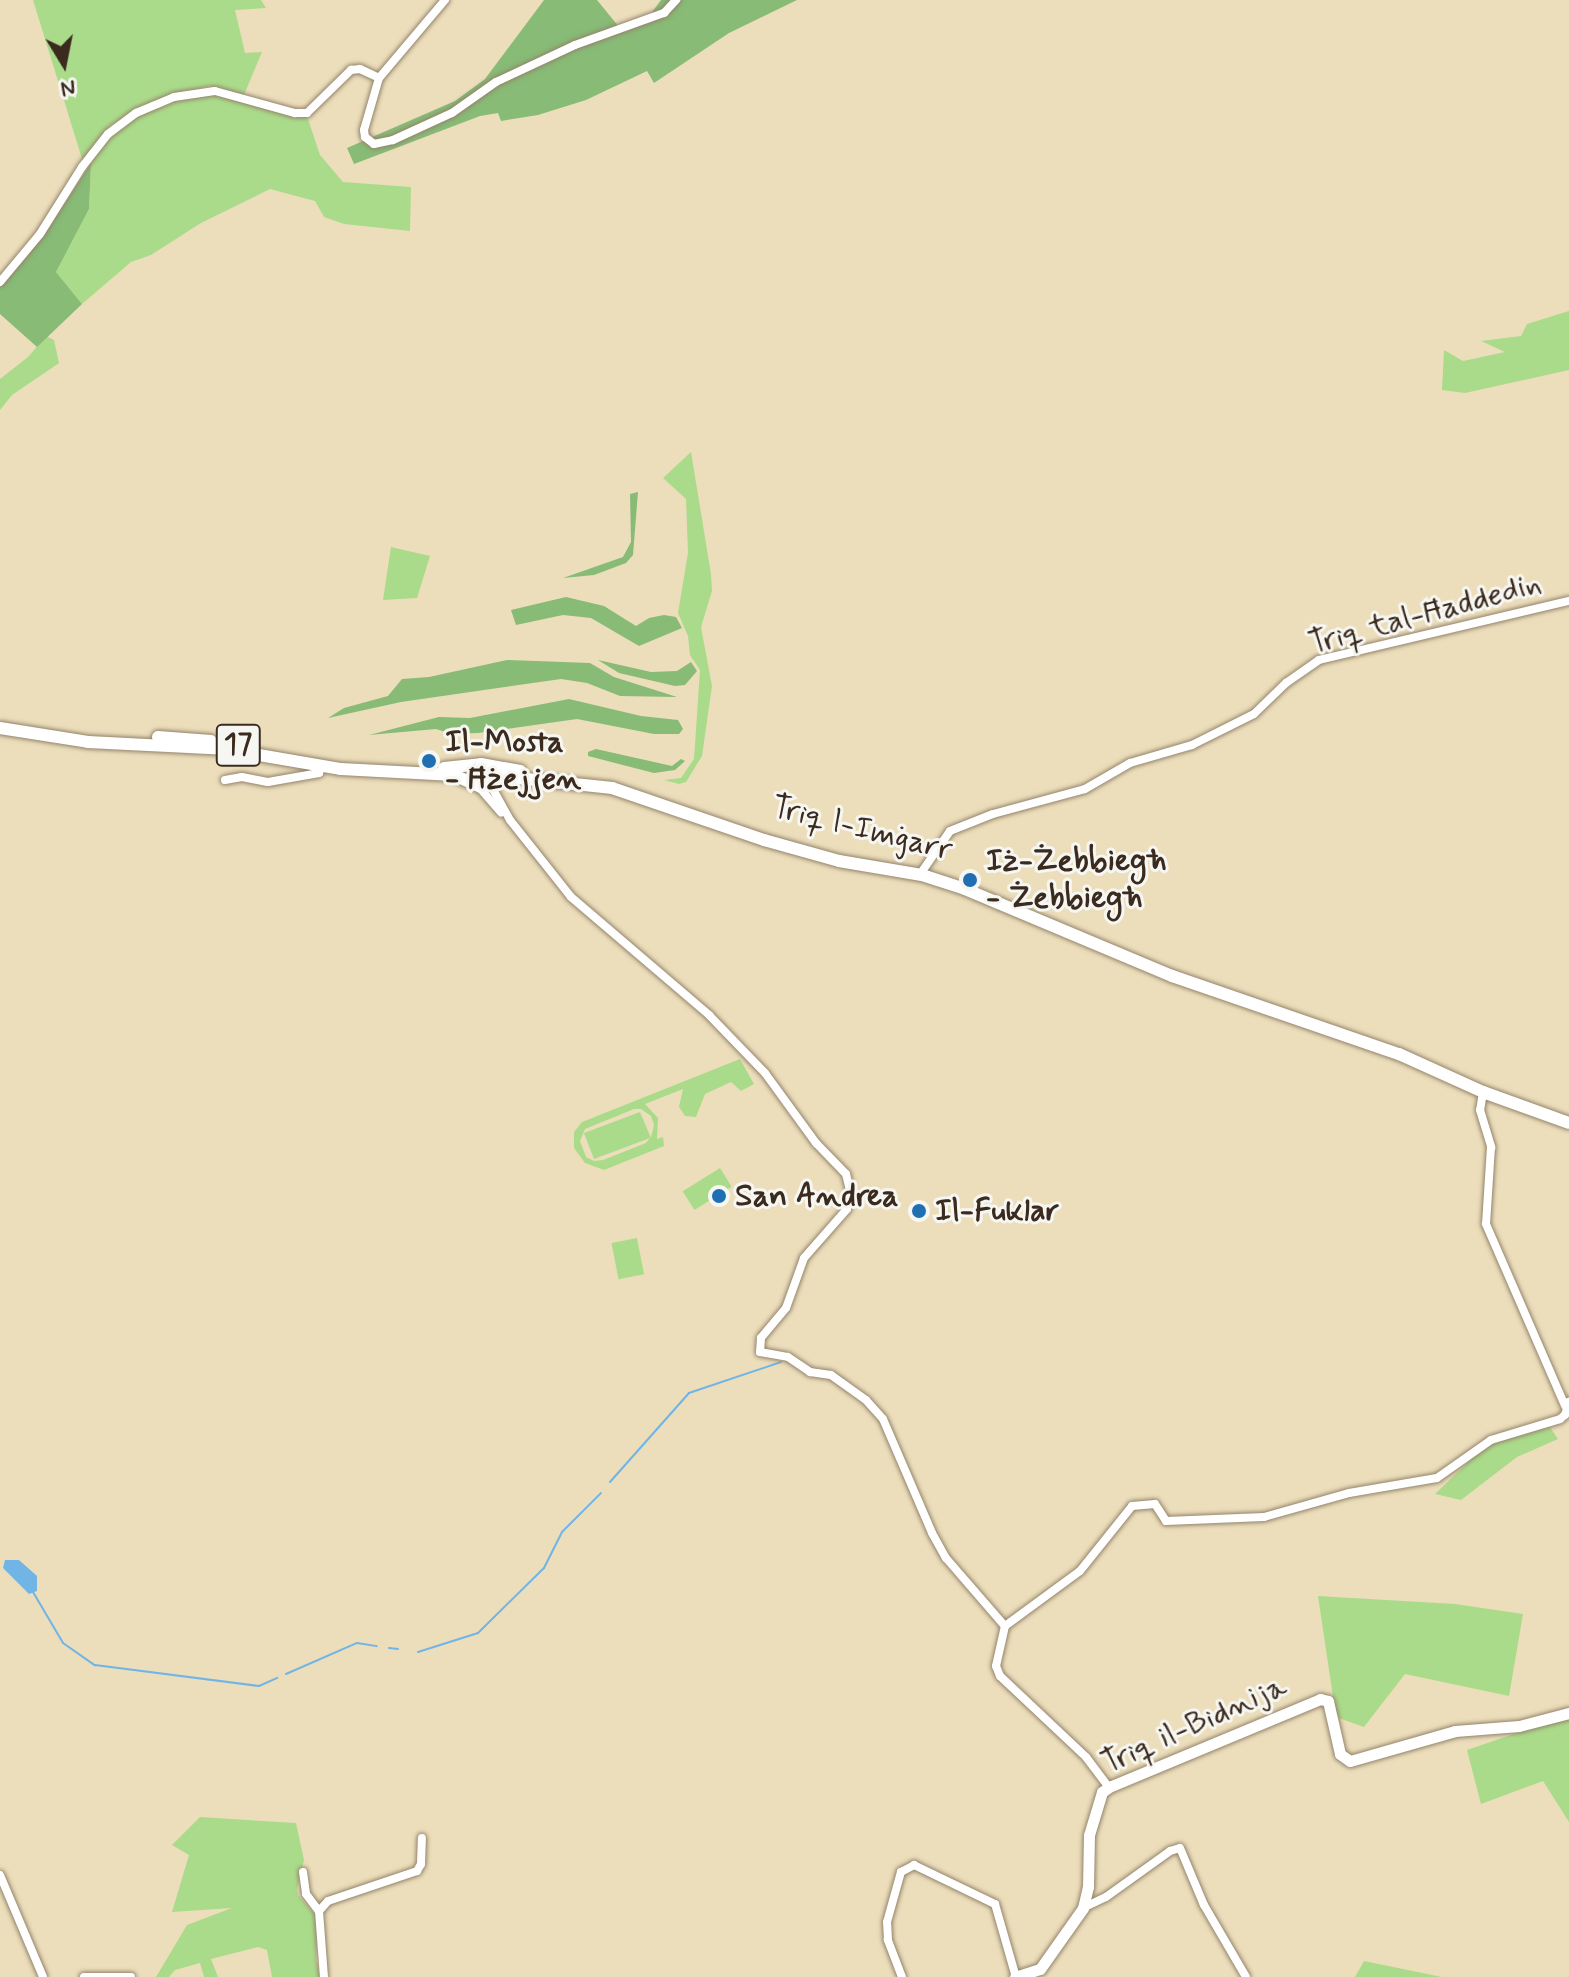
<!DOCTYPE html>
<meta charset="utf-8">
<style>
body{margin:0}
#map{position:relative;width:1569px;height:1977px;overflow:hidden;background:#ecdebb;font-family:Mynerve,sans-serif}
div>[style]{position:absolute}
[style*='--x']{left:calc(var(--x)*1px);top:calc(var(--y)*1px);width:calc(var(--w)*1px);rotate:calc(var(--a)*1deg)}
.green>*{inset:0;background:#aadb8a;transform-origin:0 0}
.forest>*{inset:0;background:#87bb76}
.water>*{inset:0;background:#71b4e6}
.stream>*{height:2px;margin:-1px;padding:0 1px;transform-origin:1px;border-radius:1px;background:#71b4e6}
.roads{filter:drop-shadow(0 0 2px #94846c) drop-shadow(0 0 2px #94846c)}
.street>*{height:8px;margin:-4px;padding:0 4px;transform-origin:4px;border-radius:4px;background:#fff}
.secondary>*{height:11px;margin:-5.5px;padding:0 5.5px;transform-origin:5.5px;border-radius:5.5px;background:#fff}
.primary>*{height:12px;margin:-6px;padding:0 6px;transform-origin:6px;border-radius:6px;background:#fff}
.dots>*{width:22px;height:22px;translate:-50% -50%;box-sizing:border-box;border:4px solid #f6f6f2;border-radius:50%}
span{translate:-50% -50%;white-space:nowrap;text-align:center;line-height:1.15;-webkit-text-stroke:6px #f6f6f2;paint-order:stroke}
.shield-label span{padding:2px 6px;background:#f6f6f2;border:2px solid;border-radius:6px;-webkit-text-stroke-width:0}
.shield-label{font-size:30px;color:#3b2a1e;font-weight:700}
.street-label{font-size:32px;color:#3b2a1e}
.poi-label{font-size:32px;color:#3b2a1e;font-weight:700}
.left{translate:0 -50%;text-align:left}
.north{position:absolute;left:24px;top:24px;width:80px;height:80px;-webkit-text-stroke:6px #f6f6f2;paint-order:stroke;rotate:170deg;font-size:22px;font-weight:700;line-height:32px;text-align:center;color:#3b2a1e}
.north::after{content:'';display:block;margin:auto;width:28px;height:36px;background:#3b2a1e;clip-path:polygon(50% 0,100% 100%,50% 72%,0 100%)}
</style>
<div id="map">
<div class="green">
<i style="clip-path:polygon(33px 0,261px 0,266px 8px,235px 10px,245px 53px,262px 52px,244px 95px,209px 86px,164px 98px,111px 125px,83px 162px)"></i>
<i style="clip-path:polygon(215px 92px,297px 118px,307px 116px,320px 155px,343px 182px,411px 187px,410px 231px,344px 224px,324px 217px,315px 201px,270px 189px,201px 223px,151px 255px,131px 262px,82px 304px,56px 272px,89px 209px,91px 163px,113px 132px,139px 113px,162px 104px)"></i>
<i style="clip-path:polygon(1569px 311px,1569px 370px,1465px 393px,1442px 390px,1444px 350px,1463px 361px,1505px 352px,1481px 341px,1521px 336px,1527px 324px)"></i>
<i style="clip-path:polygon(46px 336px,54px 340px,59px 363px,12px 395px,0 410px,0 379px,28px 357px)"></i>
<i style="clip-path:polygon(691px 452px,711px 574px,712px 591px,701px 627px,712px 686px,702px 756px,686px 782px,679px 784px,664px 780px,681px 778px,694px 759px,700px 670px,690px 655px,688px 636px,678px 613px,688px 553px,686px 499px,663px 478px)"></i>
<i style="clip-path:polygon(391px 547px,430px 556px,417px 598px,383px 600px)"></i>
<i style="clip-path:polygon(evenodd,740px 1059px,754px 1084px,741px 1091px,731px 1082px,705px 1094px,696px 1117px,685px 1116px,679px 1107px,683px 1089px,645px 1104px,658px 1118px,657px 1139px,663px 1137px,664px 1146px,604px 1170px,585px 1163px,574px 1148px,574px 1132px,582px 1122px,740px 1059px,634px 1109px,641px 1109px,651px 1116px,654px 1125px,651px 1138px,640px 1112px,584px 1133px,594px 1159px,650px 1138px,646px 1143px,603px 1160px,594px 1161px,586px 1157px,580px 1141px,585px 1129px,634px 1109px)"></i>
<i style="left:720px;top:1168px;width:22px;height:44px;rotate:58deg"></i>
<i style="left:637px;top:1238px;width:37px;height:26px;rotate:79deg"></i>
<i style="clip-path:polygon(1550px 1427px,1558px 1439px,1517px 1457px,1461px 1500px,1435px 1494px,1487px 1444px)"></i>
<i style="clip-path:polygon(1318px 1596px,1455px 1604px,1523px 1614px,1509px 1696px,1405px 1674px,1364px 1727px,1336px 1717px)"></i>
<i style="clip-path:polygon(1569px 1715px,1569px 1822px,1543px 1781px,1481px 1804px,1467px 1750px)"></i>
<i style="clip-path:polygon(200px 1817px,296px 1823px,304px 1860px,297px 1889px,298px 1895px,317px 1917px,316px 1960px,320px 1977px,272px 1977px,267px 1950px,258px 1947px,211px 1959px,218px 1977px,204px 1977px,200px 1963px,175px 1970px,169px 1977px,156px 1977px,187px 1925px,232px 1908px,172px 1912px,189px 1855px,172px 1845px)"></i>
<i style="clip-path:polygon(1364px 1961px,1442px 1977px,1355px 1977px)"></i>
</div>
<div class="forest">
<i style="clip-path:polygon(544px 0,597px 0,619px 27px,650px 15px,661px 0,797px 0,729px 33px,654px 83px,647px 71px,586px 100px,538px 115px,501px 121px,498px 113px,480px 116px,354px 164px,347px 148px,455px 101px,485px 79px)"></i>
<i style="clip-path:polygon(91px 163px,89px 209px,56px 272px,82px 304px,37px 347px,0 314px,0 285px,47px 230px)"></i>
<i style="clip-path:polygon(638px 492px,633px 555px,626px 563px,594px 575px,563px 578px,623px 557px,631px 542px,630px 494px)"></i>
<i style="clip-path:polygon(566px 597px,604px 606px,636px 626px,649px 618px,664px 615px,676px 617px,682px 628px,639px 646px,591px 618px,563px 615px,516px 625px,511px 610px)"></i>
<i style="clip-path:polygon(507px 660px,590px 663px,614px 677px,677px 697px,620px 696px,587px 683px,561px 679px,401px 702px,328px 718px,344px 708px,388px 696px,402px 679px,429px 677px)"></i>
<i style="clip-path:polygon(598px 660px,651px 672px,677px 671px,691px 662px,697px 671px,685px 685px,675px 686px,619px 673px)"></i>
<i style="clip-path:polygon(569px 699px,641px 716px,678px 720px,683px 729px,679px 734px,654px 734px,577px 719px,478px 733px,452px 734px,436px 729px,369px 735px,439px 717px,470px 718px)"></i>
<i style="clip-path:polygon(596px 749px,672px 766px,681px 759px,685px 761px,675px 770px,654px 773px,588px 756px,588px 752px)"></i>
</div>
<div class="water">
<i style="clip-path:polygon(5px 1560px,19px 1560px,37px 1576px,37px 1591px,29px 1594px,3px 1568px)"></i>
</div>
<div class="stream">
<i style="--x:610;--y:1482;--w:119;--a:-48.4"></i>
<i style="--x:689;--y:1393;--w:97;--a:-18.6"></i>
<i style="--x:33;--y:1592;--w:59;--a:59.5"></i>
<i style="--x:63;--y:1643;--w:39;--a:35"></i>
<i style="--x:95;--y:1665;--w:165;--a:7.3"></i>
<i style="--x:259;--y:1686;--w:20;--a:-24"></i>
<i style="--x:389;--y:1648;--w:9;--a:6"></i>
<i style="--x:418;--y:1652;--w:63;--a:-17.6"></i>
<i style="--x:478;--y:1633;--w:93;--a:-44.6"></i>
<i style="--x:544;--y:1568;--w:40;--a:-63.4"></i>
<i style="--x:562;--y:1532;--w:55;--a:-45"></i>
<i style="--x:286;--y:1674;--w:77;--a:-23.6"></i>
<i style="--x:357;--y:1643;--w:20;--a:9"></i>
</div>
<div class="roads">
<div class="street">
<i style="--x:445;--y:0;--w:102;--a:130.2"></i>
<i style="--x:379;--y:78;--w:54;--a:106.1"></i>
<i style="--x:364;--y:130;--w:7;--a:82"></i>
<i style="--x:365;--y:137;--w:11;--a:38"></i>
<i style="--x:374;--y:144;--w:19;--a:-12"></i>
<i style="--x:393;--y:140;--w:65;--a:-24.6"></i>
<i style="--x:452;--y:113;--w:54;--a:-35.2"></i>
<i style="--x:496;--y:82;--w:87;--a:-25.1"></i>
<i style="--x:575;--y:45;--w:95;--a:-19.8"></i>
<i style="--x:664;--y:13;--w:18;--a:-47"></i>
<i style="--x:0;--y:282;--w:62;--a:-50.2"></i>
<i style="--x:40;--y:234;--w:79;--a:-57.9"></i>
<i style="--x:82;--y:167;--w:42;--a:-51.8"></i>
<i style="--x:108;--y:134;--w:35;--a:-37"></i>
<i style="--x:136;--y:113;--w:41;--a:-22.8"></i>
<i style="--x:174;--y:97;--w:41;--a:-8.3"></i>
<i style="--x:215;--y:91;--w:83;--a:15.4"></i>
<i style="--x:295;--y:113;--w:12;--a:0"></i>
<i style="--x:307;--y:113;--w:62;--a:-44.3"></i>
<i style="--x:351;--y:70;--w:9;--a:-6"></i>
<i style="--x:360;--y:69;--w:21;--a:25"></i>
<i style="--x:225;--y:780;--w:17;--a:-10"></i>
<i style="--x:242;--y:777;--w:26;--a:11"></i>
<i style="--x:268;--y:782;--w:52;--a:-10"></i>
<i style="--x:319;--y:773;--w:6;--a:-72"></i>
<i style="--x:490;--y:784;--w:41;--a:60.9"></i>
<i style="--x:510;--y:820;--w:98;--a:51.6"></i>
<i style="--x:571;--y:897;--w:182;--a:40.5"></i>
<i style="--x:709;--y:1015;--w:81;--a:46"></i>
<i style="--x:765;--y:1073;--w:87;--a:53.9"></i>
<i style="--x:816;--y:1143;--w:43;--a:45.9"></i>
<i style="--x:846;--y:1174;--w:16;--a:76"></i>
<i style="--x:850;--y:1190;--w:19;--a:99"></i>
<i style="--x:847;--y:1209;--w:65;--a:131.3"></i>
<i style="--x:804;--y:1258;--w:53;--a:109.8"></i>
<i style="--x:786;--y:1308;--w:39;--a:130"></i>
<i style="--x:761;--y:1338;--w:14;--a:94"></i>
<i style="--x:760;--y:1352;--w:28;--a:10"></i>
<i style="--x:788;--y:1357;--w:27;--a:34"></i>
<i style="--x:810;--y:1372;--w:21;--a:8"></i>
<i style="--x:831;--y:1375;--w:43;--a:35.5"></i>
<i style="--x:866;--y:1400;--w:25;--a:48"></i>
<i style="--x:883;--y:1419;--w:124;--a:66.7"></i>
<i style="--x:932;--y:1533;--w:29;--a:61"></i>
<i style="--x:946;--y:1558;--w:90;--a:49.1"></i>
<i style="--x:478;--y:786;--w:35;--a:49"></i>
<i style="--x:923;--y:870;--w:47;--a:-55.3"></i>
<i style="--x:950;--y:831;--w:46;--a:-21.6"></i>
<i style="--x:993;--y:814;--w:95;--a:-15.2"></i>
<i style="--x:1085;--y:789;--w:52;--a:-30"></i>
<i style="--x:1130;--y:763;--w:65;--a:-16.2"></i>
<i style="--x:1192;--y:745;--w:69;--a:-26.6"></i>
<i style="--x:1254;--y:714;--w:45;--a:-44.1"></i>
<i style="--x:1286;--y:683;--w:40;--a:-34.9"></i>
<i style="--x:1319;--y:660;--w:257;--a:-13.3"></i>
<i style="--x:1483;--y:1092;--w:18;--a:99"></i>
<i style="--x:1480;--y:1110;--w:39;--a:73"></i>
<i style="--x:1491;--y:1147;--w:77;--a:93.7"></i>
<i style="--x:1486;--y:1224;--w:198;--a:66.5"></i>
<i style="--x:1005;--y:1626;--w:93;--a:-36.3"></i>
<i style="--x:1080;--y:1571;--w:83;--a:-51.3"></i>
<i style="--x:1132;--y:1506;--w:23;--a:-5"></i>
<i style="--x:1155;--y:1504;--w:20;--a:57"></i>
<i style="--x:1166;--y:1521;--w:98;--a:-2.3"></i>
<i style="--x:1264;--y:1517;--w:88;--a:-15.8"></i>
<i style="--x:1349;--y:1493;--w:89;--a:-9.7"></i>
<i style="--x:1437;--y:1478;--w:66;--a:-35.1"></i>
<i style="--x:1491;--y:1440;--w:72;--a:-16.9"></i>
<i style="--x:1560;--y:1419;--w:6;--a:-39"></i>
<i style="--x:1565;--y:1415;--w:14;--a:-73"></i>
<i style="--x:1005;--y:1626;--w:41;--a:102.7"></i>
<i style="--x:996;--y:1666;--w:11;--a:68"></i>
<i style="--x:1000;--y:1676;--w:118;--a:43.3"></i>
<i style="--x:1086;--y:1757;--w:38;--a:53"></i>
<i style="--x:303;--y:1872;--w:22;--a:82"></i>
<i style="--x:306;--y:1894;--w:21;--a:53"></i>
<i style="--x:319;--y:1911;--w:66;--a:85.7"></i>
<i style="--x:0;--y:1875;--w:111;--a:67.1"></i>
<i style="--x:1083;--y:1908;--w:25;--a:-26"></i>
<i style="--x:1106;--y:1897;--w:79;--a:-35.7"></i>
<i style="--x:1170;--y:1851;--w:10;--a:-17"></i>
<i style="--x:1180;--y:1848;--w:62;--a:67.2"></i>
<i style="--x:1204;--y:1905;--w:83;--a:59.7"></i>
<i style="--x:319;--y:1911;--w:13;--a:-48"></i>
<i style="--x:328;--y:1901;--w:94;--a:-18.6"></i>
<i style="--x:417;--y:1871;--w:8;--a:-60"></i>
<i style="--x:421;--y:1864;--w:26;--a:-88"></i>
<i style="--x:84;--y:1977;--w:47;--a:0"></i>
<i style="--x:902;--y:1977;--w:40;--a:-111"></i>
<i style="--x:888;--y:1940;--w:18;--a:-93"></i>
<i style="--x:887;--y:1922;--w:52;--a:-74.4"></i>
<i style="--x:901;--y:1872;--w:15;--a:-28"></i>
<i style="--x:914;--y:1865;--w:90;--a:25.7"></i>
<i style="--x:995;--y:1904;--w:76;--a:74"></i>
</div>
<div class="secondary">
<i style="--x:1015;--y:1977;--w:26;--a:-18"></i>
<i style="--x:1040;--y:1969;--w:75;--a:-54.8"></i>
<i style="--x:1083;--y:1908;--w:22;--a:-77"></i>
<i style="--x:1088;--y:1887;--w:52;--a:-88.9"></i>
<i style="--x:1089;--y:1835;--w:45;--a:-73.2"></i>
<i style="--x:1102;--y:1792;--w:9;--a:-36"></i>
<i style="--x:1109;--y:1787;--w:229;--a:-22.6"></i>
<i style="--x:1320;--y:1699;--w:8;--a:14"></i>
<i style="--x:1328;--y:1701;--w:54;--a:77.2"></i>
<i style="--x:1340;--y:1754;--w:12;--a:35"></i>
<i style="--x:1350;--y:1761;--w:109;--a:-15.9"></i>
<i style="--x:1455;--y:1731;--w:64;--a:-4.5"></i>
<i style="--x:1519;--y:1726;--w:52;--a:-14.6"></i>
</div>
<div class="primary">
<i style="--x:0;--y:728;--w:89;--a:9"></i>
<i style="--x:88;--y:742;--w:136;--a:2.9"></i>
<i style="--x:224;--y:749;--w:119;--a:9.7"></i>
<i style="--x:341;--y:769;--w:113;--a:3"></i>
<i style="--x:454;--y:775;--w:30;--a:24"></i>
<i style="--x:481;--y:787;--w:29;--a:-20"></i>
<i style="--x:508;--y:777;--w:105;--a:6"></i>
<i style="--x:612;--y:788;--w:161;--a:18.9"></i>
<i style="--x:764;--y:840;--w:78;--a:15.6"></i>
<i style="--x:839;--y:861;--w:84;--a:9.6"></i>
<i style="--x:922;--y:875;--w:45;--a:18"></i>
<i style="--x:965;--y:889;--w:225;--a:22.8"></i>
<i style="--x:1172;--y:976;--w:240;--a:19"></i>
<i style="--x:1399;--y:1054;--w:92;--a:24.3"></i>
<i style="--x:1483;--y:1092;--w:91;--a:19.8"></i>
<i style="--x:158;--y:737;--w:53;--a:4.3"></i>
<i style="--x:444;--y:768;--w:37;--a:-6"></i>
<i style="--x:481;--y:764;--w:40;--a:10"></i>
</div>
</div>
<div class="dots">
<i style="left:429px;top:761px;background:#1f6fb2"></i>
<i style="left:970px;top:880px;background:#1f6fb2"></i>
<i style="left:719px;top:1196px;background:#1f6fb2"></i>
<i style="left:919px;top:1211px;background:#1f6fb2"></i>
</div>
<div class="shield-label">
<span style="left:238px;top:745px">17</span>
</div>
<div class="street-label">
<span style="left:1425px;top:614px;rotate:-15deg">Triq tal-Ħaddedin</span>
<span style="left:862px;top:829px;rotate:14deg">Triq l-Imġarr</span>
<span style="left:1194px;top:1725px;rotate:-24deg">Triq il-Bidnija</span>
</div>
<div class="poi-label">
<span class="left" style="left:445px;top:761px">Il-Mosta<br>- Ħżejjen</span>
<span class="left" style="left:986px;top:880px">Iż-Żebbiegħ<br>- Żebbiegħ</span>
<span class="left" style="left:735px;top:1196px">San Andrea</span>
<span class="left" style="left:935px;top:1211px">Il-Fuklar</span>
</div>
<div class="north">N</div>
</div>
